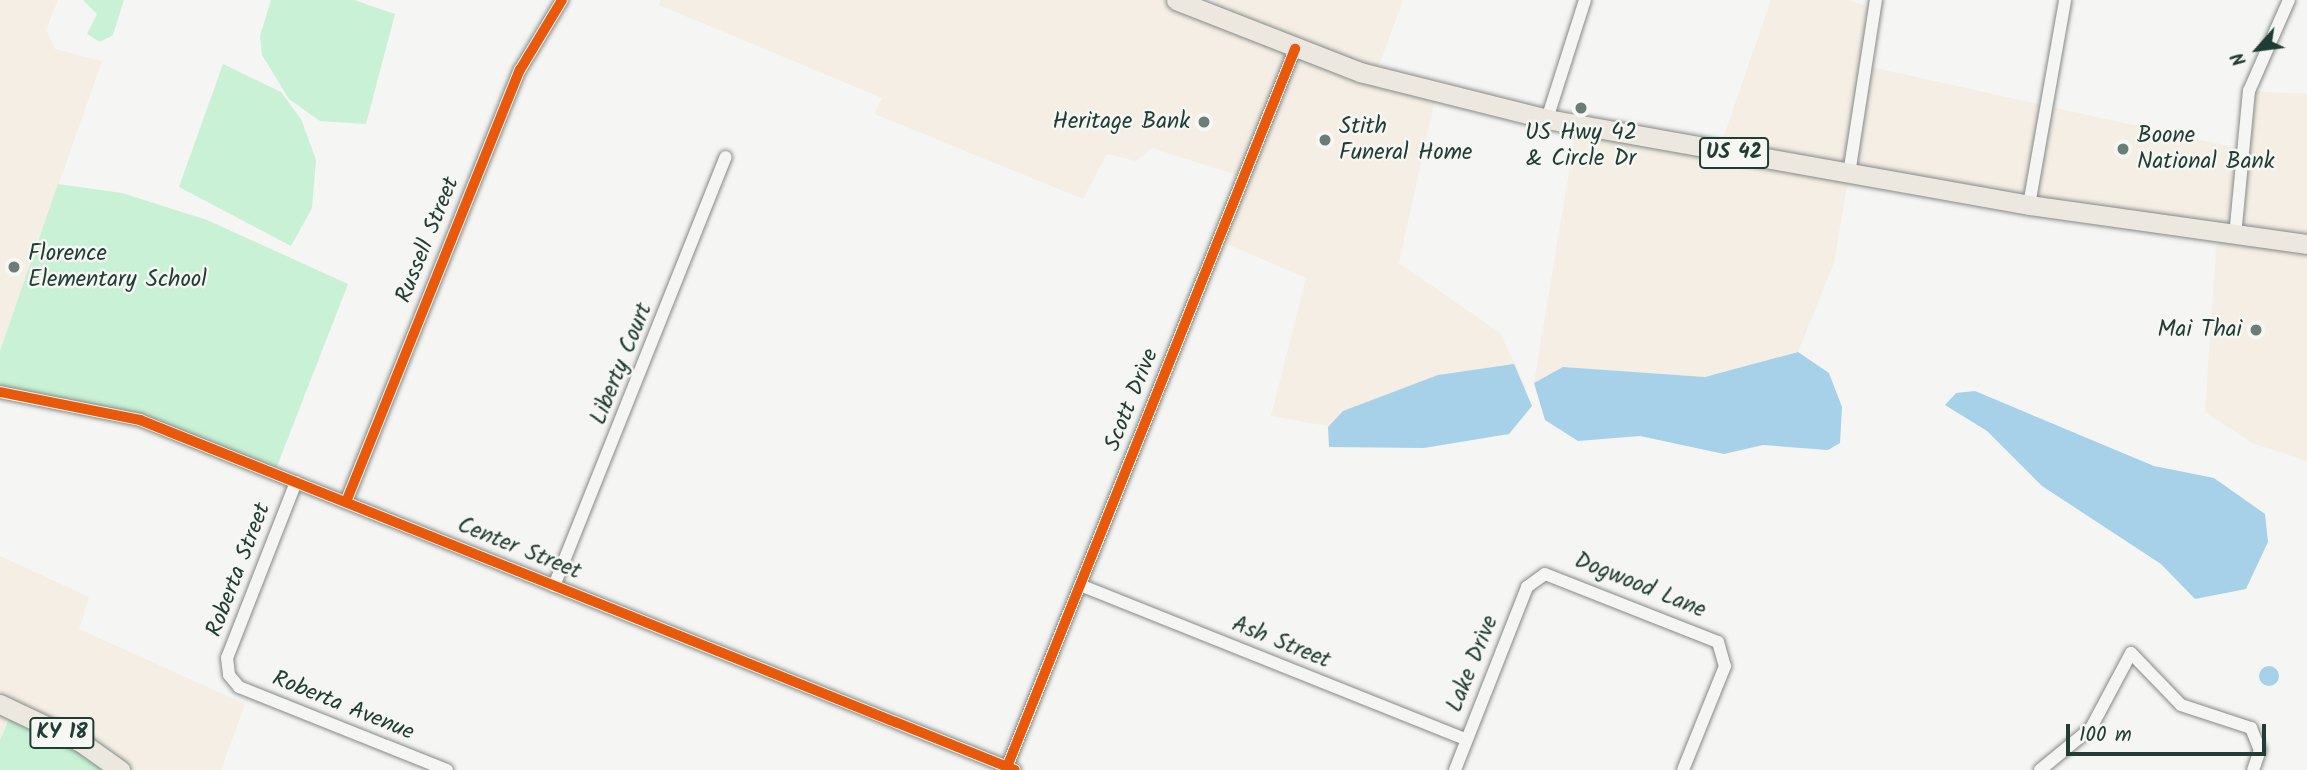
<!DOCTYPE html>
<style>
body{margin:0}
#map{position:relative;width:2307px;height:770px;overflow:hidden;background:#f5f5f3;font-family:Kalam,sans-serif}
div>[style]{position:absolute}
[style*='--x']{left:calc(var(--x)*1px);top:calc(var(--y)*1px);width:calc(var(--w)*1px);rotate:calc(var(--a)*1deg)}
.built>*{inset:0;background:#f4eee4}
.green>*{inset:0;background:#c8f1d5}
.water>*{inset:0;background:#a7d1e9}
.round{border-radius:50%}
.roads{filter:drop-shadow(0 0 2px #858a88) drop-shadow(0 0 2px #858a88)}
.street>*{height:12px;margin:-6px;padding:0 6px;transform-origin:6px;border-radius:6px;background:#f5f5f3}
.primary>*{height:19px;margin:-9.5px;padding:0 9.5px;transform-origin:9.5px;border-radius:9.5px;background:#ece8df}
.cycleway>*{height:10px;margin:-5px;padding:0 5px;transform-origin:5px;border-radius:5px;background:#e8590c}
.dots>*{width:19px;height:19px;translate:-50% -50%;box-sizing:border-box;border:4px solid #f6f6f2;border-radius:50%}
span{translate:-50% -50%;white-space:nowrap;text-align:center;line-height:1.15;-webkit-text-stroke:5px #f6f6f2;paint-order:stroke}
.shield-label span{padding:2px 5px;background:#f6f6f2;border:2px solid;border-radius:5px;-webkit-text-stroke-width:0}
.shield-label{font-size:21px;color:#1f3d34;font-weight:700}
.poi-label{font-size:23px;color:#1f3d34}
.right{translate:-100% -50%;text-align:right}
.left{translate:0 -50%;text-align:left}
.street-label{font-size:23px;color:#1f3d34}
.north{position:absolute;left:2223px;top:14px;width:70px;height:70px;-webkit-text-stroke:5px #f6f6f2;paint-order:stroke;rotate:242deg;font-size:19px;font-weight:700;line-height:28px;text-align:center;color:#1f3d34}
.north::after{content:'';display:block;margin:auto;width:24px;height:32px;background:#1f3d34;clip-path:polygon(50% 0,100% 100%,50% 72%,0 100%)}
.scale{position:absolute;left:2066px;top:724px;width:200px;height:32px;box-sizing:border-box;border:4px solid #1f3d34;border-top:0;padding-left:9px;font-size:21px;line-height:24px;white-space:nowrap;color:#1f3d34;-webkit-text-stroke:5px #f6f6f2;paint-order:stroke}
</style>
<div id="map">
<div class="built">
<i style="clip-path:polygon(0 0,58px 0,46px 30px,55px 49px,102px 61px,0 351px)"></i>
<i style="clip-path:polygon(661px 0,1176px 0,1209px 14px,1216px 0,1403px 0,1375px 76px,1436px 94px,1399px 263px,1500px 333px,1526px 387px,1328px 426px,1271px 416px,1306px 278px,1218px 240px,1243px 177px,1152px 148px,1136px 161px,1107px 154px,1083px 199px,875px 114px,882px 98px,659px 5px)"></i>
<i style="clip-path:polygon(1771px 0,1849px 0,1875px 9px,1866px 66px,2242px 149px,2249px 91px,2307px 94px,2307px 461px,2252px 443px,2205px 412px,2217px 234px,1849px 174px,1834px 263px,1798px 352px,1705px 377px,1563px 367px,1534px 383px,1577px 124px,1719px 150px)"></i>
<i style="clip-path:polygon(0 556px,89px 597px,79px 629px,245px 704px,221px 770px,120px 770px,12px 710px,0 740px)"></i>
</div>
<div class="green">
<i style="clip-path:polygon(83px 0,124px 0,113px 35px,100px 42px,87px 34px,97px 14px)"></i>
<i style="clip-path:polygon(271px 0,354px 0,395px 14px,366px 124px,320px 121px,289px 99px,262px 55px,260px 36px)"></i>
<i style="clip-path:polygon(223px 64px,281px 92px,301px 119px,316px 160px,312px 208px,291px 246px,179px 187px)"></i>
<i style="clip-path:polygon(58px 184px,122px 193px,207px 220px,348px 284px,274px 474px,140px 420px,0 392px,0 351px)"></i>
<i style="clip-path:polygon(13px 709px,120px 770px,0 770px,0 740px)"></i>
</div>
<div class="water">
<i style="clip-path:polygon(1798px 352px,1829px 373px,1842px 407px,1840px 443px,1828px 450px,1763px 445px,1724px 454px,1640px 436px,1578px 441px,1545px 420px,1534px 383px,1563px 367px,1705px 377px)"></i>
<i style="clip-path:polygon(1514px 364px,1532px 406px,1509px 434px,1424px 448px,1329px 447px,1328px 427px,1343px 411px,1438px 375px)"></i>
<i style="clip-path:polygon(1975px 391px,2154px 466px,2214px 478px,2265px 514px,2268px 542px,2246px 589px,2195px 599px,2161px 564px,2042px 486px,1987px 431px,1945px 405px,1956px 393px)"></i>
<i class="round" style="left:2259px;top:666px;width:20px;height:20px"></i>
</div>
<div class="roads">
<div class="street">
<i style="--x:1547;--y:119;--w:125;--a:-72.3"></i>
<i style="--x:1849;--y:174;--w:176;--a:-81.2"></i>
<i style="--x:2029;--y:205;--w:208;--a:-80"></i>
<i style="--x:2235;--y:236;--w:146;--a:-84.5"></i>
<i style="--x:2249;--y:91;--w:99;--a:-66.3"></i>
<i style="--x:0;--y:392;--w:143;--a:11.3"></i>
<i style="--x:140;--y:420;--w:942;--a:21.8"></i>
<i style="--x:296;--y:482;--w:189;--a:111.4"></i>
<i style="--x:227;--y:658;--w:17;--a:83"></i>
<i style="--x:229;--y:675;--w:16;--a:50"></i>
<i style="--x:239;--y:687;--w:224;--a:21.8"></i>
<i style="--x:346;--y:502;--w:466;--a:-68.1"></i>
<i style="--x:520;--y:70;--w:82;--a:-59"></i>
<i style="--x:1080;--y:585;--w:416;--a:21.8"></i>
<i style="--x:554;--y:586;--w:462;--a:-68.2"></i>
<i style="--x:1007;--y:767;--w:774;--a:-68.14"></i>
<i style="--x:1455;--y:770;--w:197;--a:-68.5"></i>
<i style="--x:1527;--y:587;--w:22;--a:-36"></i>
<i style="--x:1545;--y:574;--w:186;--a:21.5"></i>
<i style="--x:1718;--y:642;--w:25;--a:74"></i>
<i style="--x:1725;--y:666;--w:112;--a:112"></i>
<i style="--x:2040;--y:770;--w:66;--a:-39.5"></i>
<i style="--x:2091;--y:728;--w:85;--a:-61.9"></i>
<i style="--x:2131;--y:653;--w:72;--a:46.1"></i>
<i style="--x:2181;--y:705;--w:74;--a:18.2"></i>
<i style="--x:2251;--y:728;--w:24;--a:68"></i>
<i style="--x:2260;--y:750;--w:21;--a:109"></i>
</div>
<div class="primary">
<i style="--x:1176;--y:0;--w:198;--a:21.4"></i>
<i style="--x:1360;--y:72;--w:193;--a:14.1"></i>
<i style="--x:1547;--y:119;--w:490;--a:10.1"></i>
<i style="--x:2029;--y:205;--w:281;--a:8"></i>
<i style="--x:0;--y:704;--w:91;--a:25.4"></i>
<i style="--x:82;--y:743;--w:47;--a:35.4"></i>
</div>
</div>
<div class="cycleway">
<i style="--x:0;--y:392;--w:143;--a:11.3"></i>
<i style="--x:140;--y:420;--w:942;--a:21.8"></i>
<i style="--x:346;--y:502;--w:466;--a:-68.1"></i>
<i style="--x:520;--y:70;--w:82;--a:-59"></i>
<i style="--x:1007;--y:767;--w:774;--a:-68.14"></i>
</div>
<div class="dots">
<i style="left:1581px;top:108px;background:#6a7d77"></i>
<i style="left:1204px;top:122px;background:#6a7d77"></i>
<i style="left:1325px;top:140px;background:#6a7d77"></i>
<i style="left:2123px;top:149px;background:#6a7d77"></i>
<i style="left:14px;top:267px;background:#6a7d77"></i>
<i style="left:2256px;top:330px;background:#6a7d77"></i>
</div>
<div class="shield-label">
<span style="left:1734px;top:153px">US 42</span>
<span style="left:62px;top:733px">KY 18</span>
</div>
<div class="poi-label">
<span class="right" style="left:1190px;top:122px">Heritage Bank</span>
<span class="left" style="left:1339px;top:140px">Stith<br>Funeral Home</span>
<span style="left:1581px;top:146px">US Hwy 42<br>&amp; Circle Dr</span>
<span class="left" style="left:2137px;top:149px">Boone<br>National Bank</span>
<span class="left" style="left:28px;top:267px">Florence<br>Elementary School</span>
<span class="right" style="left:2242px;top:330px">Mai Thai</span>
</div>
<div class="street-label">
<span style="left:428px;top:240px;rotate:-68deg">Russell Street</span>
<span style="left:622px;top:364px;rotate:-68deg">Liberty Court</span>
<span style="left:1132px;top:400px;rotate:-68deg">Scott Drive</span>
<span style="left:519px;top:549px;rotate:22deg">Center Street</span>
<span style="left:239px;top:570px;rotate:-69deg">Roberta Street</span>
<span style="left:1640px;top:586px;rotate:22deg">Dogwood Lane</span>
<span style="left:1281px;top:643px;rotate:22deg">Ash Street</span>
<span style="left:1473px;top:664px;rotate:-68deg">Lake Drive</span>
<span style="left:343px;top:706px;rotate:22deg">Roberta Avenue</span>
</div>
<div class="north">N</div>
<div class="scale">100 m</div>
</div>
